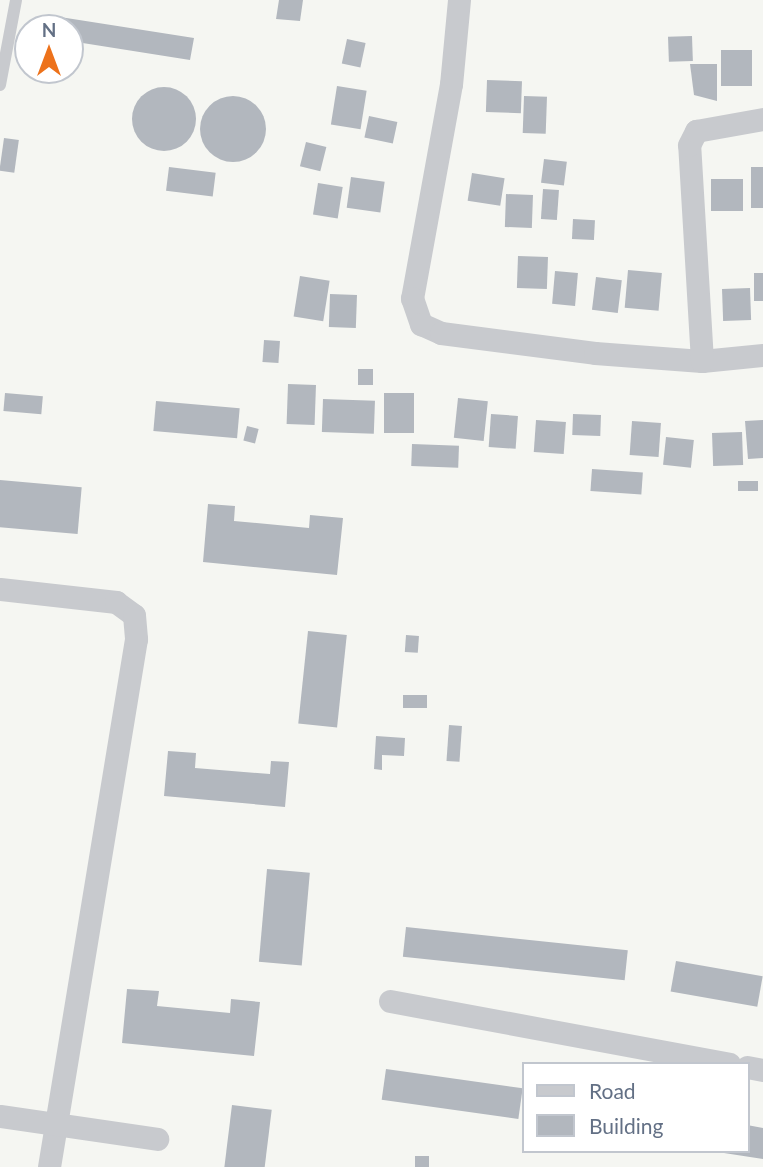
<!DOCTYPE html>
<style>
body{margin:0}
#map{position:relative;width:763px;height:1167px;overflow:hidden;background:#f5f6f2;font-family:Lato,sans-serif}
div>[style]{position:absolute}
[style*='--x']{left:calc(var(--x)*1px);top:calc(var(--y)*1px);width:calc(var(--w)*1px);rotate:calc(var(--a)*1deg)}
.building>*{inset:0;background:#b2b7be;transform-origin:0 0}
.round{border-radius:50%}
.service>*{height:12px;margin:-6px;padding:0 6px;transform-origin:6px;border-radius:6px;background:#c8cace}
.minor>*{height:23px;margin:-11.5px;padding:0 11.5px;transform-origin:11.5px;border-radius:11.5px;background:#c8cace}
span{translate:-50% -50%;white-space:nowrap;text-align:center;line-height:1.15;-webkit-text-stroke:7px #fff;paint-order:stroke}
.legend{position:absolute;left:522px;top:1062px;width:228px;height:91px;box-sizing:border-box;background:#fff;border:2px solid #c1c6ce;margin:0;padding:9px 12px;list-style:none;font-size:21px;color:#637085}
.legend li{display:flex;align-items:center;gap:14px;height:35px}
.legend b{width:35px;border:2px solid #c1c6ce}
.north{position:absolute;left:14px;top:14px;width:70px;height:70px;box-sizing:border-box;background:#fff;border:2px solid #c1c6ce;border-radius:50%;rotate:0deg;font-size:19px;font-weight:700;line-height:28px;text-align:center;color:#637085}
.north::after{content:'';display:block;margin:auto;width:24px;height:32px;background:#ed721b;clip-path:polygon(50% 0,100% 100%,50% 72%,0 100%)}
</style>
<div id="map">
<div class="building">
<i style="clip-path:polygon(279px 0,303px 0,300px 21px,276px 19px)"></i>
<i style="clip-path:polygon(60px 17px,194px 38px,190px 60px,70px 41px,70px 28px,59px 28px)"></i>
<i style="left:692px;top:36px;width:25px;height:24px;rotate:88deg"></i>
<i style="left:347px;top:39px;width:19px;height:25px;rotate:12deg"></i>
<i style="left:721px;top:50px;width:31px;height:36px"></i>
<i style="clip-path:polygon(690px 64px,717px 64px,717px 101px,694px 95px)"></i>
<i style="left:487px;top:80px;width:35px;height:32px;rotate:2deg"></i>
<i style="left:337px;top:86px;width:30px;height:39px;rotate:9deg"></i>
<i class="round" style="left:132px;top:87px;width:64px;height:64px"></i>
<i style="left:524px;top:96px;width:23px;height:37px;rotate:2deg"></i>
<i class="round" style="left:200px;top:96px;width:66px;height:66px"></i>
<i style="left:369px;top:116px;width:29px;height:22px;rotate:12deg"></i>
<i style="left:4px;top:138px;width:15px;height:33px;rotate:8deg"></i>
<i style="left:306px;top:142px;width:21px;height:25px;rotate:14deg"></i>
<i style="left:544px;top:159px;width:23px;height:24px;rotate:7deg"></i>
<i style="left:169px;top:167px;width:47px;height:24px;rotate:7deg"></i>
<i style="left:751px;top:167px;width:12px;height:41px"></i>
<i style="left:472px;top:173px;width:33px;height:28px;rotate:9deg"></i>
<i style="left:351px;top:177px;width:34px;height:31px;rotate:8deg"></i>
<i style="left:711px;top:179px;width:32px;height:32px"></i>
<i style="left:318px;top:183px;width:25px;height:32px;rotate:9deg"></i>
<i style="left:543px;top:189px;width:16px;height:30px;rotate:4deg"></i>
<i style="left:506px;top:194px;width:27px;height:33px;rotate:2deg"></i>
<i style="left:573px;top:219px;width:22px;height:20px;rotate:3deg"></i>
<i style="left:518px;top:256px;width:30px;height:32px;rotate:2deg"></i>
<i style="left:628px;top:270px;width:34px;height:38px;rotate:5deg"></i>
<i style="left:555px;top:271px;width:23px;height:33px;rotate:5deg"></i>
<i style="left:754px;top:273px;width:9px;height:28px"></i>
<i style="left:300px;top:276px;width:30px;height:41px;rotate:9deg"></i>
<i style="left:596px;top:277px;width:26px;height:33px;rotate:7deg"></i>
<i style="left:750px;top:288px;width:32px;height:28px;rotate:88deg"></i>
<i style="left:330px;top:294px;width:27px;height:33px;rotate:2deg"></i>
<i style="left:264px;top:340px;width:16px;height:22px;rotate:4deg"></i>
<i style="left:358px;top:369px;width:15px;height:16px"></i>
<i style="left:288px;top:384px;width:28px;height:40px;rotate:2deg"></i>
<i style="left:5px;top:393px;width:38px;height:18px;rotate:5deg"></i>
<i style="left:384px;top:393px;width:30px;height:40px"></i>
<i style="left:458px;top:398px;width:30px;height:40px;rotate:6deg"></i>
<i style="left:323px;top:399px;width:52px;height:33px;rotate:2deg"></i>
<i style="left:156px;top:401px;width:84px;height:30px;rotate:5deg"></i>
<i style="left:491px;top:414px;width:27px;height:33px;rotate:4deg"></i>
<i style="left:573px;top:414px;width:28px;height:21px;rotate:2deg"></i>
<i style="left:536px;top:420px;width:30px;height:32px;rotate:4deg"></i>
<i style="clip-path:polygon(763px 420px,763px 458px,748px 459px,745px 421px)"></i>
<i style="left:632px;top:421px;width:29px;height:34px;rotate:4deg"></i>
<i style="left:247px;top:426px;width:12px;height:15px;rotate:14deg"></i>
<i style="left:742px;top:432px;width:33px;height:30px;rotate:88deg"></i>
<i style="left:666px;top:437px;width:28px;height:28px;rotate:6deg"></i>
<i style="left:412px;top:444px;width:47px;height:22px;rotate:2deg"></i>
<i style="left:592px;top:469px;width:51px;height:22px;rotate:4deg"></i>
<i style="left:0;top:480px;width:82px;height:47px;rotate:5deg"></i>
<i style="left:738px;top:481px;width:20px;height:10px"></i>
<i style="clip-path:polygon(208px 504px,235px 506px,234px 521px,309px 528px,310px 515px,343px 518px,337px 575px,203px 562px)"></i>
<i style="left:308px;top:631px;width:39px;height:93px;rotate:6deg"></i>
<i style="left:406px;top:635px;width:13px;height:17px;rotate:4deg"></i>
<i style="left:403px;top:695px;width:24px;height:13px"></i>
<i style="left:449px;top:725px;width:13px;height:36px;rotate:4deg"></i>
<i style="clip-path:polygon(376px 736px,405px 738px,404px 756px,382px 755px,382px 770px,374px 769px)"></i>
<i style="clip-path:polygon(168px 751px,196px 753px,195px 768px,270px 774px,271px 761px,289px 762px,285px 807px,164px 796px)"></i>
<i style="left:267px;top:869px;width:43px;height:93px;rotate:5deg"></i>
<i style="left:406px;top:927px;width:223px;height:30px;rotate:6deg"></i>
<i style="left:676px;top:961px;width:88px;height:31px;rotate:10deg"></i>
<i style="clip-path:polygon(127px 989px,159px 991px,157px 1006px,230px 1013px,231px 999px,260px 1002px,254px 1056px,122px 1043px)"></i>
<i style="left:386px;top:1069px;width:138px;height:31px;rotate:8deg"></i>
<i style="left:232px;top:1105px;width:40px;height:63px;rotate:7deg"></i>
<i style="clip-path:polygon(747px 1125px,763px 1128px,763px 1159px,724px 1153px,747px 1151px)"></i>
<i style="left:415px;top:1156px;width:14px;height:11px"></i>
</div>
<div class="service">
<i style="--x:0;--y:85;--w:86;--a:-79.3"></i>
</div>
<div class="minor">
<i style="--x:459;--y:0;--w:84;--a:95.4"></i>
<i style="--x:451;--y:84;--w:218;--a:100.3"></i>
<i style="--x:412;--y:298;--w:28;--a:71"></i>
<i style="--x:421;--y:324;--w:22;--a:24"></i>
<i style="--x:441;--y:333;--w:155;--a:7.4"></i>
<i style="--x:595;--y:353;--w:107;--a:4.3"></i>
<i style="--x:702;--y:361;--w:61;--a:-5.6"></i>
<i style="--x:702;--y:361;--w:216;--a:-93.4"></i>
<i style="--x:689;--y:145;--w:16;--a:-63"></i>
<i style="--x:696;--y:131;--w:68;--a:-10.2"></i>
<i style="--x:0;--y:589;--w:117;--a:6.4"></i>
<i style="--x:116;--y:602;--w:22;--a:36"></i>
<i style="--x:134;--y:615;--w:24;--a:85"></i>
<i style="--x:136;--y:639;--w:535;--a:99.36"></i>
<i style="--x:390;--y:1001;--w:345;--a:10.5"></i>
<i style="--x:747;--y:1067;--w:16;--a:11"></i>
<i style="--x:0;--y:1116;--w:159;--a:8.3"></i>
</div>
<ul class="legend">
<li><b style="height:9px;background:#c8cace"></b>Road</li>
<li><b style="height:19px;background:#b2b7be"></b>Building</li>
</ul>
<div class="north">N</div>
</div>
